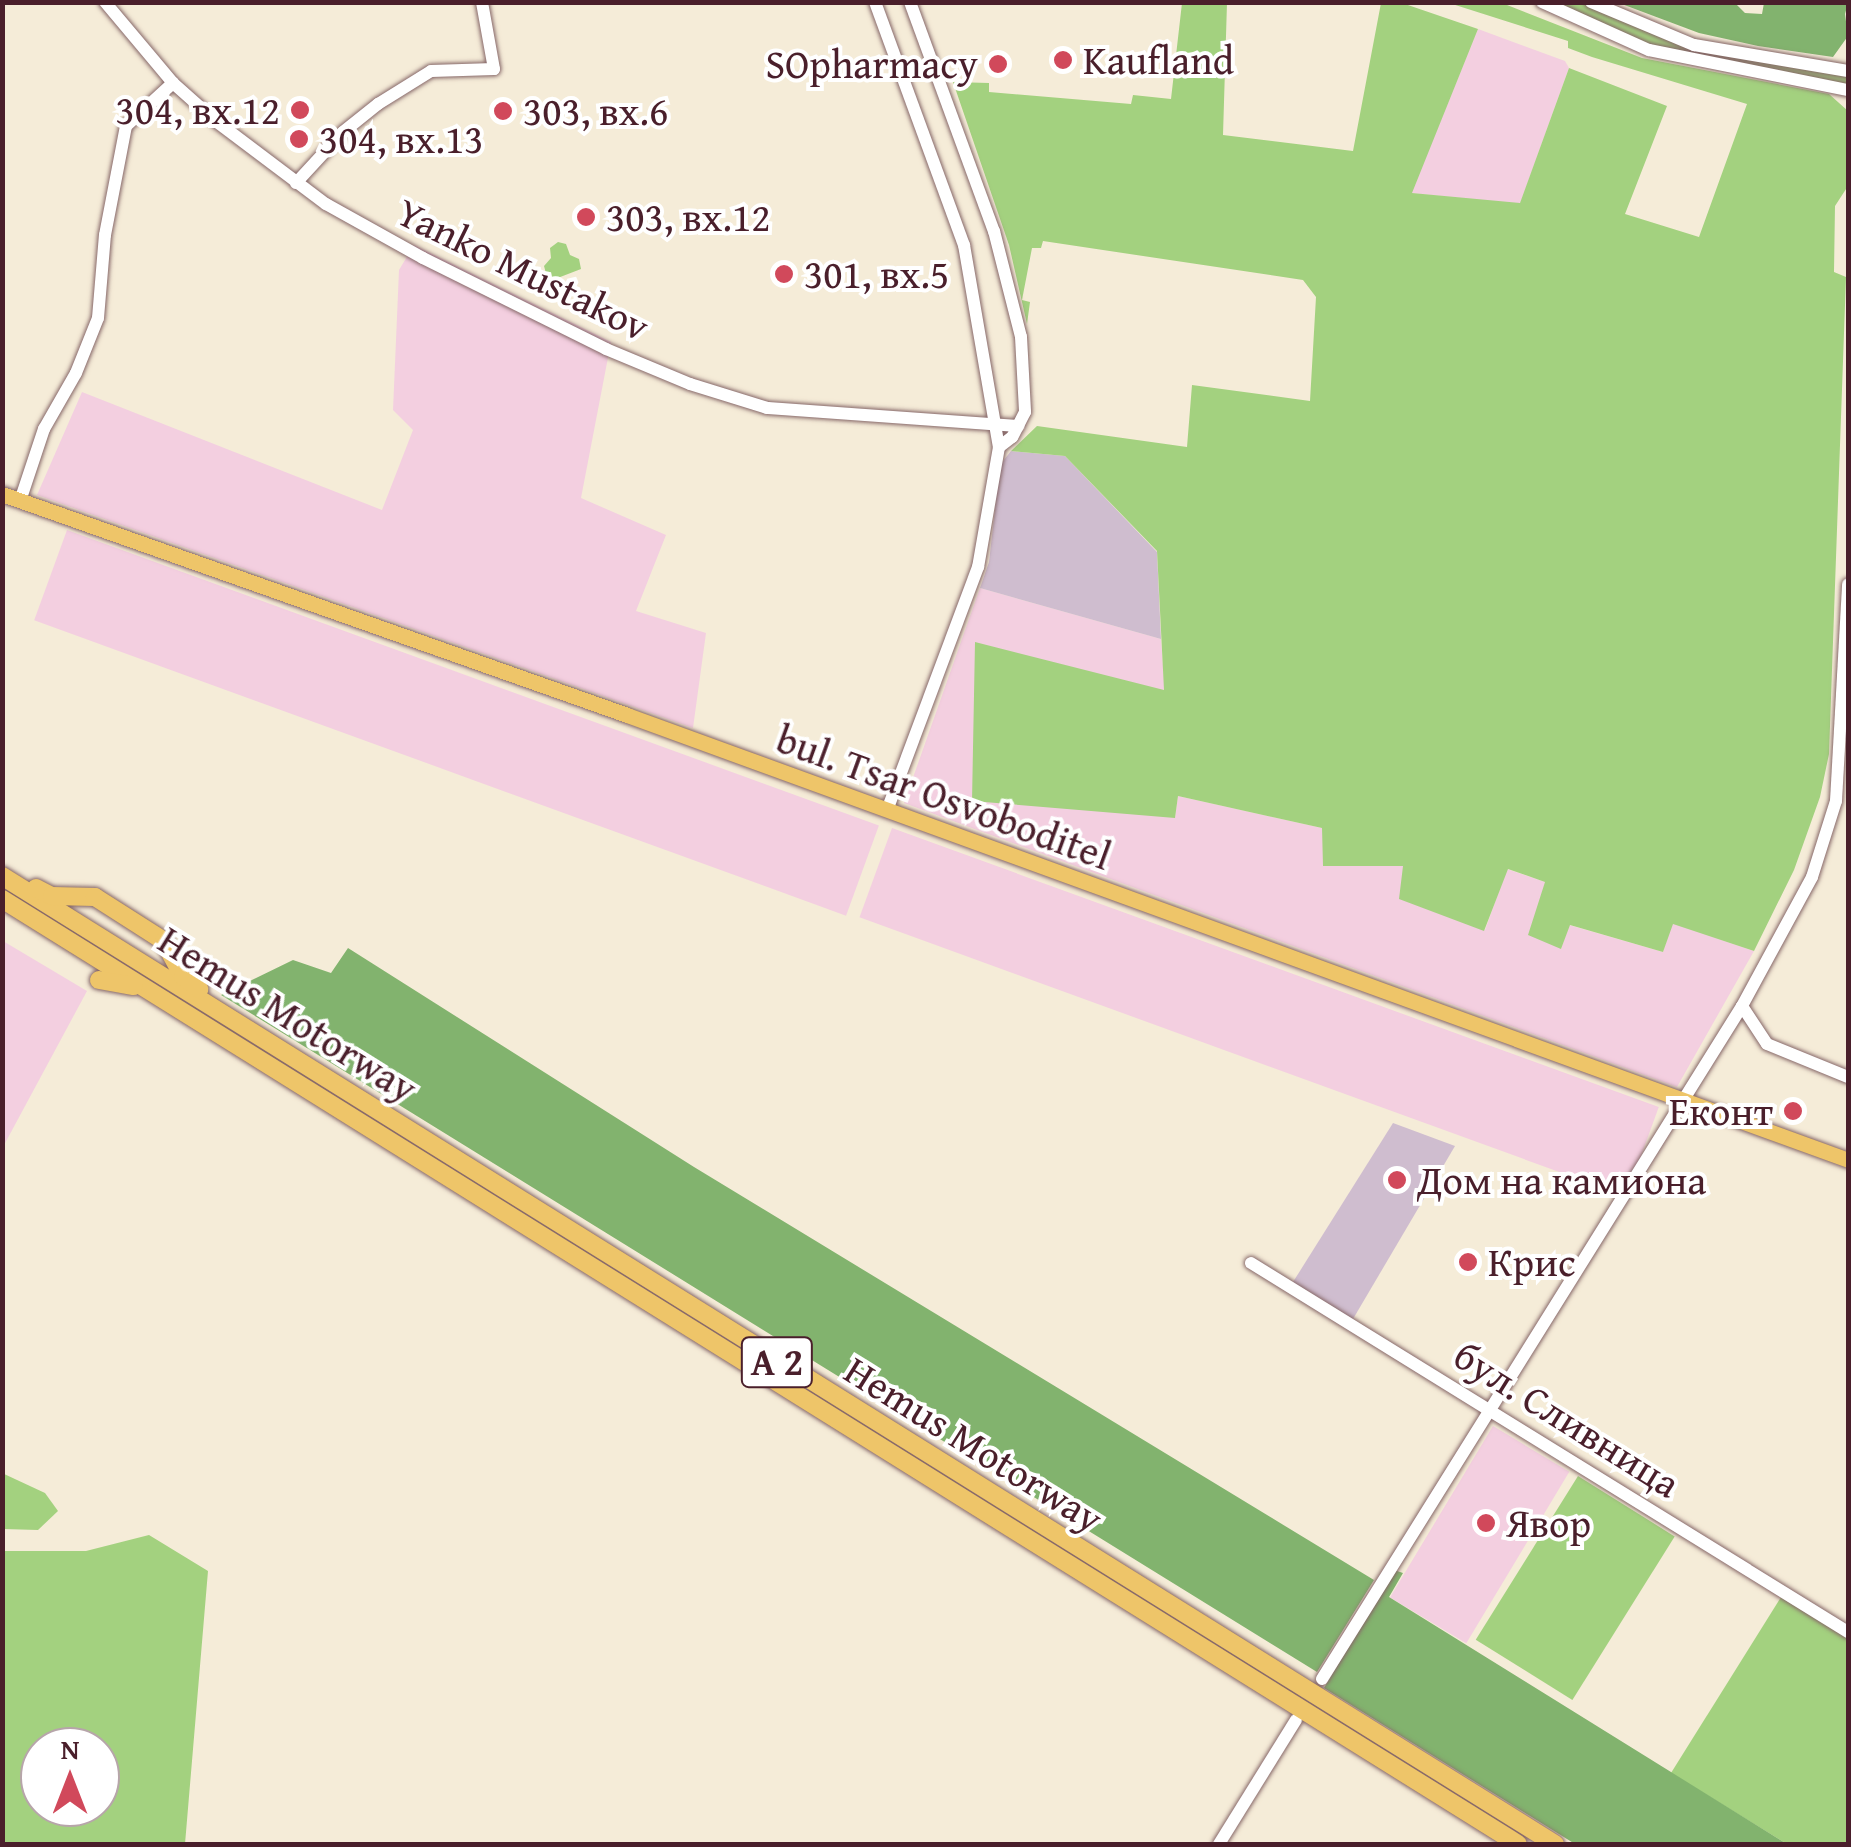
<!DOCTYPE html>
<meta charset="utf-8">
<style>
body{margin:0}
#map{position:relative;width:1851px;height:1847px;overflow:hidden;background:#f5ecd8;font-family:"Gentium Book Plus",serif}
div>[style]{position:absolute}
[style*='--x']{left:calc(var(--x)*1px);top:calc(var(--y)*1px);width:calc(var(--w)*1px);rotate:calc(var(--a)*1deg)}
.built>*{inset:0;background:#f3cfe0;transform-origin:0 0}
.industrial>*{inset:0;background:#cfbdcf}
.green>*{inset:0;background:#a3d17f;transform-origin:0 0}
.forest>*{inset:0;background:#82b36e}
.roads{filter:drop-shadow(0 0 2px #866768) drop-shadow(0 0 2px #866768)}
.minor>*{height:12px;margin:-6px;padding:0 6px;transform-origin:6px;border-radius:6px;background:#fff}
.major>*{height:15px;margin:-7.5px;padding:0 7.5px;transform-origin:7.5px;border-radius:7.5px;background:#eec569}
.highway>*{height:18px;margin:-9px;padding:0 9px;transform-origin:9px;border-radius:9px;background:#eec569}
.dots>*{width:28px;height:28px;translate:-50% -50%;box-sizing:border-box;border:5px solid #fff;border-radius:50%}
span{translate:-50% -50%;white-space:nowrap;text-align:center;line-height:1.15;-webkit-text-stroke:8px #fff;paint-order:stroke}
.shield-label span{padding:2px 8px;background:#fff;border:2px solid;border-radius:8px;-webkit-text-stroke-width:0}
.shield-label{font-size:38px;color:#4a1f2b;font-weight:700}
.poi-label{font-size:40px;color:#4a1f2b}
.left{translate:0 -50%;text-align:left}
.right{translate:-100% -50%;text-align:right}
.street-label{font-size:40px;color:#4a1f2b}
.frame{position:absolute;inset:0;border:5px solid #4a1f2b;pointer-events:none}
.north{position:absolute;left:20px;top:1727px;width:100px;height:100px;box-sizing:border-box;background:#fff;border:2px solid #b7a5aa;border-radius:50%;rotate:0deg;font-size:28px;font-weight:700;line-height:40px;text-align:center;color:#4a1f2b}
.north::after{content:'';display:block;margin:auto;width:35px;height:45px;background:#d1495b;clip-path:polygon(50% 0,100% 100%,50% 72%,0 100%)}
</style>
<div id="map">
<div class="built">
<i style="clip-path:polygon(1478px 29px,1565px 61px,1569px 68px,1520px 204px,1411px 193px)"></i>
<i style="clip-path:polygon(414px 245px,611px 342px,581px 498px,666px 535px,636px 611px,706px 633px,693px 728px,37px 495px,82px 392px,382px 510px,413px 430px,393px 410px,399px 270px)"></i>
<i style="left:67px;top:530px;width:864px;height:96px;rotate:20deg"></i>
<i style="clip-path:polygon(980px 588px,1161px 639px,1175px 818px,1178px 796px,1322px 828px,1404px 865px,1485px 930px,1507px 869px,1545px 882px,1561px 949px,1569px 925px,1663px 952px,1672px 923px,1754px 951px,1677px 1087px,904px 803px)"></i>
<i style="left:892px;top:828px;width:816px;height:95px;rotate:20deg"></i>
<i style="clip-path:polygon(3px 941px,87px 991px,3px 1147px)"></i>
<i style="left:1493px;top:1426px;width:89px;height:200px;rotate:31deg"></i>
</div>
<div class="industrial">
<i style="clip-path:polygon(1011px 451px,1065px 456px,1157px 552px,1161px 639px,980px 588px,989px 562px,1000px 465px)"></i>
<i style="clip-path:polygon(1393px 1123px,1455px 1146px,1353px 1319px,1293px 1282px)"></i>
</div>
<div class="green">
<i style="clip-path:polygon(1182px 3px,1227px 3px,1223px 135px,1353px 151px,1381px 3px,1402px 3px,1478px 29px,1412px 193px,1520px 203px,1569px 68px,1667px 106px,1625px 214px,1699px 237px,1747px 104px,1592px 57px,1568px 48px,1568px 41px,1449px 3px,1502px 3px,1642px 58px,1829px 94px,1848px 111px,1848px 186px,1835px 206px,1834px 272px,1846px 277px,1829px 754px,1820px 797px,1794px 870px,1754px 951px,1673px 924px,1663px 952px,1570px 925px,1561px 949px,1528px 935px,1545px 882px,1508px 869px,1484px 931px,1399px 899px,1403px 866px,1323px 866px,1322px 828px,1178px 796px,1175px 818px,972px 801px,975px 642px,1164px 690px,1157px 551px,1065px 456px,1011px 451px,1037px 426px,1187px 447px,1192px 385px,1310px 401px,1316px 297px,1303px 280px,1043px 241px,1041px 248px,1032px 248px,1022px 300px,1030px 302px,1027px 324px,1009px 245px,953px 82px,989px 83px,989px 92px,1131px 104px,1133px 95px,1171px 99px)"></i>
<i style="clip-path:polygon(1542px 3px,1591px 3px,1694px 45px,1848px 71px,1846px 90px,1649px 50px)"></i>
<i style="clip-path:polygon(558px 242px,566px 244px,570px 255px,579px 259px,581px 269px,555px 279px,547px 277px,544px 266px,551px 258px,550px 248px)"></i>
<i style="clip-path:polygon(2px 1473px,45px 1493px,58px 1511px,38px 1530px,3px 1529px)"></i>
<i style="left:1578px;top:1476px;width:114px;height:193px;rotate:32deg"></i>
<i style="clip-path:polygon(evenodd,149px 1535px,208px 1571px,185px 1844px,3px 1844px,3px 1551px,86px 1551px,149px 1535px,40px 1747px,100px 1747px,100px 1807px,40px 1807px,40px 1747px)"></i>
<i style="clip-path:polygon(1783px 1594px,1848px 1634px,1848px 1844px,1787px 1844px,1671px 1773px)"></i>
</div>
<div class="forest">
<i style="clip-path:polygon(1619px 3px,1735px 3px,1745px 13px,1762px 14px,1764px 3px,1848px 3px,1845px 14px,1848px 36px,1833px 57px,1758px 46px,1699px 33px)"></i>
<i style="clip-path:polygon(348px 948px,694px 1167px,1374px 1580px,1317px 1672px,221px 995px,293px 960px,331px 973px)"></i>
<i style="clip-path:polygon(1394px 1570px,1403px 1573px,1389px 1597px,1787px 1844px,1575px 1844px,1324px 1688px)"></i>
</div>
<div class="roads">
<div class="minor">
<i style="--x:105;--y:2;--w:106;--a:50"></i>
<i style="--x:173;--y:83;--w:59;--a:41.6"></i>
<i style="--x:217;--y:122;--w:136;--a:37"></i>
<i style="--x:326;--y:204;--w:111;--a:29.1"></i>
<i style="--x:423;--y:258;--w:204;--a:26.4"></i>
<i style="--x:606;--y:349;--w:91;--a:22.6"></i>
<i style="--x:690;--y:384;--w:81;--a:17.3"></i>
<i style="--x:767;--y:408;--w:252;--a:4.1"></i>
<i style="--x:875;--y:2;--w:259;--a:69.9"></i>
<i style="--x:964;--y:245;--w:205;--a:80.2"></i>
<i style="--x:999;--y:447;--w:122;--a:99.9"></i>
<i style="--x:978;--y:567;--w:260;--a:110.5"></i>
<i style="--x:910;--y:2;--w:244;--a:69.9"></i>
<i style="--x:994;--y:231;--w:109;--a:75.7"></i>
<i style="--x:1021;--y:337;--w:75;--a:86.9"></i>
<i style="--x:1025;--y:412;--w:28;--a:117"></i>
<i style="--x:1012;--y:437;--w:16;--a:142"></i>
<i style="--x:1542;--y:2;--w:117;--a:24.2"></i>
<i style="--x:1649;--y:50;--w:203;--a:11.4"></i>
<i style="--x:1591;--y:2;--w:112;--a:22.7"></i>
<i style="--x:1694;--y:45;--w:156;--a:9.6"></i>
<i style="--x:296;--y:183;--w:69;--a:-47.3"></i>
<i style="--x:343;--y:132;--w:45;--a:-38.7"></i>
<i style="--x:378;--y:104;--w:62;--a:-31.9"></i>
<i style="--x:431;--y:71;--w:63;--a:-1.8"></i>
<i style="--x:494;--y:69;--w:68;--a:-100.2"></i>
<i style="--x:21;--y:498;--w:73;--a:-71.6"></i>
<i style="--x:44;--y:429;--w:64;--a:-60.3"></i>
<i style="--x:76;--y:373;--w:59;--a:-68.2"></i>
<i style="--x:98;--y:318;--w:83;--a:-85.2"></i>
<i style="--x:105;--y:235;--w:111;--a:-79.1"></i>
<i style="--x:126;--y:126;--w:64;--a:-42.5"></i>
<i style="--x:1742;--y:1006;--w:45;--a:56.7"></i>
<i style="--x:1767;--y:1044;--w:87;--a:22.2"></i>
<i style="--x:1251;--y:1263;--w:702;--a:31.72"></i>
<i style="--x:1322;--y:1679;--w:793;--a:-58.03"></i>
<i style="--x:1742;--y:1006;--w:147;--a:-61.5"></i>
<i style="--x:1812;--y:877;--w:80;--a:-72.5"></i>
<i style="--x:1836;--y:801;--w:217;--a:-86.8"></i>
<i style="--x:1219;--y:1844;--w:146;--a:-58.2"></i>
</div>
<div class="major">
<i style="--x:2;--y:494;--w:663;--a:19.47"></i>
<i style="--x:627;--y:715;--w:1300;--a:20.02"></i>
</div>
<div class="highway">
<i style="--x:2;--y:876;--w:1830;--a:31.94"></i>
<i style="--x:36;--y:888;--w:18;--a:27"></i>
<i style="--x:52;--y:896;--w:43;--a:1.3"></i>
<i style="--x:95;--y:897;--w:82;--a:32.5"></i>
<i style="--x:164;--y:941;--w:40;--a:62"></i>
<i style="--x:183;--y:976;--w:21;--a:39"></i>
<i style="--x:2;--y:899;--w:1786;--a:31.94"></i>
<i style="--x:99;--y:980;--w:35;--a:10"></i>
</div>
</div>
<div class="dots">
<i style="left:1063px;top:60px;background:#d1495b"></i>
<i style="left:998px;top:64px;background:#d1495b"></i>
<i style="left:300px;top:110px;background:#d1495b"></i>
<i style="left:503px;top:111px;background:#d1495b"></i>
<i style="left:299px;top:139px;background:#d1495b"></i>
<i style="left:586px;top:217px;background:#d1495b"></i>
<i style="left:784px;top:274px;background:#d1495b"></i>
<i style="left:1793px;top:1111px;background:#d1495b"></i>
<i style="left:1397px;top:1180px;background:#d1495b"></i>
<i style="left:1468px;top:1262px;background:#d1495b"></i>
<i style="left:1486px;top:1523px;background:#d1495b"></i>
</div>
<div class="shield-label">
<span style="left:777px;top:1362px">A 2</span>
</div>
<div class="poi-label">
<span class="left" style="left:1083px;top:60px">Kaufland</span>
<span class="right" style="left:978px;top:64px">SOpharmacy</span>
<span class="right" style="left:280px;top:110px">304, вх.12</span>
<span class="left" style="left:523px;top:111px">303, вх.6</span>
<span class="left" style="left:319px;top:139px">304, вх.13</span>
<span class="left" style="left:606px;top:217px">303, вх.12</span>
<span class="left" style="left:804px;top:274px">301, вх.5</span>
<span class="right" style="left:1773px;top:1111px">Еконт</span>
<span class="left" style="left:1417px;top:1180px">Дом на камиона</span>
<span class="left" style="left:1488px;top:1262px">Крис</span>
<span class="left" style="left:1506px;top:1523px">Явор</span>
</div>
<div class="street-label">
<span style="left:523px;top:269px;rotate:26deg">Yanko Mustakov</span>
<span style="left:944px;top:797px;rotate:20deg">bul. Tsar Osvoboditel</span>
<span style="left:288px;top:1014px;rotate:32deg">Hemus Motorway</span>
<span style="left:1567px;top:1419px;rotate:32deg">бул. Сливница</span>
<span style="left:974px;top:1444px;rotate:32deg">Hemus Motorway</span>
</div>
<div class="frame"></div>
<div class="north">N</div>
</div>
